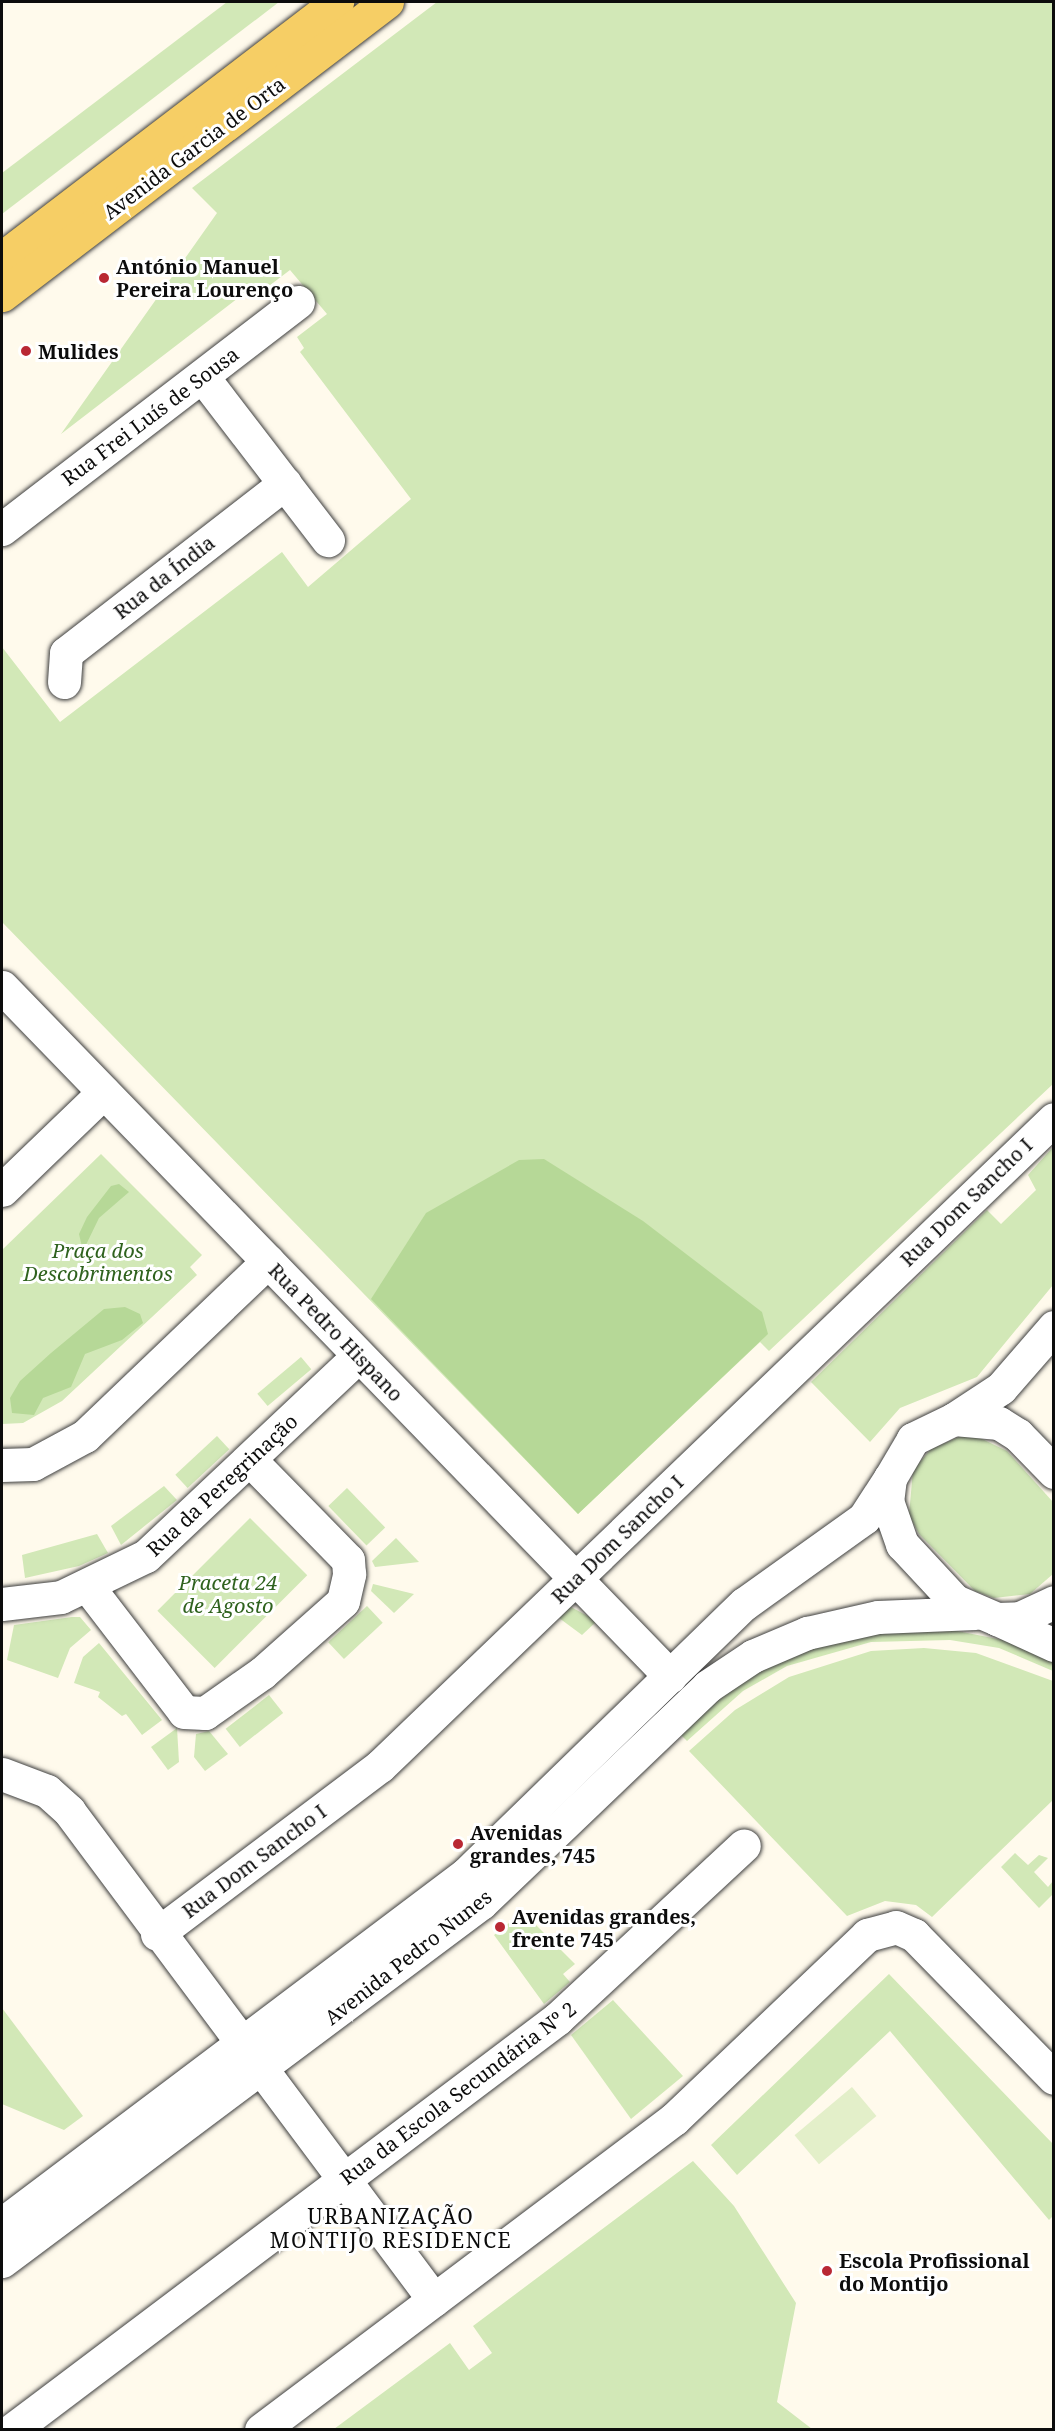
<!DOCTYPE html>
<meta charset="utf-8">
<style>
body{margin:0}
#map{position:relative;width:1055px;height:2431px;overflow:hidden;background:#fffaec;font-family:"Noto Serif",serif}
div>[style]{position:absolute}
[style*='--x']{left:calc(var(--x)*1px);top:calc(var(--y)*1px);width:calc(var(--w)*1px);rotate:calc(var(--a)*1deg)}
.green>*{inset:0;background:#d2e8b7;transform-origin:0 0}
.forest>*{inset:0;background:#b6d897}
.pitch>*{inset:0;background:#e3efc9;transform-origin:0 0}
.roads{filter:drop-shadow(0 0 2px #3f3f3f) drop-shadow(0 0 2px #3f3f3f)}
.minor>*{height:33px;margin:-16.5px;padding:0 16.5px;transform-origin:16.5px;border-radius:16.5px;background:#fff}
.major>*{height:33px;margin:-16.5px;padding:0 16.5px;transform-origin:16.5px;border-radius:16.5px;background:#f6ce65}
.dots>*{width:16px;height:16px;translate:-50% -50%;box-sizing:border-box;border:3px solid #fff;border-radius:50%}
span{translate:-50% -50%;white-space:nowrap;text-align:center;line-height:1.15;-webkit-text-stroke:6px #fff;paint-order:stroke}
.street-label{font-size:20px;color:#0c0c0c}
.poi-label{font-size:20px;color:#0c0c0c;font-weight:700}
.left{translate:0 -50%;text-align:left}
.park-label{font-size:20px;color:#2f621e;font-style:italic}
.neighbourhood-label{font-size:21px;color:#0c0c0c;letter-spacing:1.5px}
.frame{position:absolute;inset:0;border:3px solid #0c0c0c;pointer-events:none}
</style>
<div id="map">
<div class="green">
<i style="clip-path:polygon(227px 2px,279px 2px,2px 214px,2px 173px)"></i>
<i style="clip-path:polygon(437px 2px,1053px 2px,1053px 1084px,769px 1351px,760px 1342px,578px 1514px,2px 922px,2px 647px,60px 722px,282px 552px,308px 587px,411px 499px,300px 352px,304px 348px,297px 337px,327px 314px,290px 270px,261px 292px,255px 285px,61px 434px,217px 213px,192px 188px)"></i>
<i style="clip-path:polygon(1053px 1147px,1053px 1285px,977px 1377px,900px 1408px,870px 1442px,811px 1382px,987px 1210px,1001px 1224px,1036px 1190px,1028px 1175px)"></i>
<i style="clip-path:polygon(101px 1154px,202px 1255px,190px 1267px,197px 1275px,62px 1401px,23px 1423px,2px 1424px,2px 1250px)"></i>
<i style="left:301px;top:1357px;width:16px;height:57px;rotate:50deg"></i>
<i style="left:217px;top:1436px;width:18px;height:57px;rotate:47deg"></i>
<i style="clip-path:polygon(959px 1437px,978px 1437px,1007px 1451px,1053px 1502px,1053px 1574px,1030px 1594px,994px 1598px,975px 1591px,919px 1534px,909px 1515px,913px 1470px,931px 1449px)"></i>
<i style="clip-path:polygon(164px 1486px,177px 1500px,121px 1545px,111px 1526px)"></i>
<i style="left:347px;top:1488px;width:55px;height:26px;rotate:46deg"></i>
<i style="left:250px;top:1518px;width:81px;height:131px;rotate:45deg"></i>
<i style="clip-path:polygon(97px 1534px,108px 1553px,79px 1566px,25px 1578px,22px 1555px)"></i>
<i style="clip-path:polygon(396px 1538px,419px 1562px,375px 1567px,372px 1561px)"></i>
<i style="clip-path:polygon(373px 1584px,414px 1594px,394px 1613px,371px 1591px)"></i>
<i style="left:367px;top:1606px;width:23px;height:53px;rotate:47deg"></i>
<i style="clip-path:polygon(571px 1607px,597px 1621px,582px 1635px,555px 1615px)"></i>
<i style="clip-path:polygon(72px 1617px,80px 1617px,91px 1630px,70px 1648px,58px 1678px,7px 1660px,14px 1625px)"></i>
<i style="clip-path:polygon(942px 1628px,1013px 1642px,1053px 1658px,1053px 1671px,999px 1648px,950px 1640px,871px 1642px,787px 1666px,743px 1691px,687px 1741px,679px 1733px,748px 1676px,839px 1637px)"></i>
<i style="clip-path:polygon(99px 1643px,162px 1720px,142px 1735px,126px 1714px,122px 1716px,98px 1697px,100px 1692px,74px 1683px,83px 1657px)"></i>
<i style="clip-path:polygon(924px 1648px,976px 1653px,1053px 1681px,1053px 1800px,932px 1917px,916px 1905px,885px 1901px,847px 1916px,689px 1751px,735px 1710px,789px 1677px,871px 1651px)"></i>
<i style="left:269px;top:1695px;width:23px;height:55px;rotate:52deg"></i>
<i style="clip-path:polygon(177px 1728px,179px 1762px,168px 1770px,151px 1747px)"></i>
<i style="clip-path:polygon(209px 1731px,228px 1754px,205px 1771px,194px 1757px,196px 1734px)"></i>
<i style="clip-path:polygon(1015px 1853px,1028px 1865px,1039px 1855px,1048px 1858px,1034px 1872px,1048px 1887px,1053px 1881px,1053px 1894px,1039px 1908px,1001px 1867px)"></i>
<i style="clip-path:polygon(523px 1912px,575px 1964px,563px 1974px,570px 1982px,544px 2004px,494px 1935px)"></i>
<i style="clip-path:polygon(889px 1974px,1053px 2144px,1053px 2216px,1049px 2220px,890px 2031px,737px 2175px,711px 2145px)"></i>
<i style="clip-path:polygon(613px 2000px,683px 2076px,631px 2119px,571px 2035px)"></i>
<i style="clip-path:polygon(2px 2008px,83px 2116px,64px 2130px,2px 2104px)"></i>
<i style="clip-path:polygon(693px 2161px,734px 2206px,796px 2303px,777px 2402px,812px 2429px,334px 2429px,450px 2343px,469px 2370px,492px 2353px,473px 2326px)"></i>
</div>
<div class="forest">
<i style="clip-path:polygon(544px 1159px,643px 1221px,762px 1312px,768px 1334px,578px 1514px,371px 1299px,426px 1213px,519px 1160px)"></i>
<i style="clip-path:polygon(119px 1184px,129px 1192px,99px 1218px,83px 1251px,79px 1234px,87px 1217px,111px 1186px)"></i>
<i style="clip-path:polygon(125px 1307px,140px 1314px,143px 1323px,122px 1340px,85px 1354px,71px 1387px,43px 1398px,34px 1415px,12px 1413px,10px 1398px,20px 1381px,51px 1353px,104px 1309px)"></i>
</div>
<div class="pitch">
<i style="left:852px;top:2087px;width:38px;height:75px;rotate:50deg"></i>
</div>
<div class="roads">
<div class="minor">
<i style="--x:202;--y:376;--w:207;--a:52.5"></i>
<i style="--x:2;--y:529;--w:373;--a:-37.5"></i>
<i style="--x:64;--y:682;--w:29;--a:-86"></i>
<i style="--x:66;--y:653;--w:277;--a:-37.8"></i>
<i style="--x:2;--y:987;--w:960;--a:45.89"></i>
<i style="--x:2;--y:1190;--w:141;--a:-43.9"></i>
<i style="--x:954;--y:1419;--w:56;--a:-33.4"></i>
<i style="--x:1001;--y:1388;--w:81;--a:-49"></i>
<i style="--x:2;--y:1465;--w:31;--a:-2"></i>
<i style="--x:33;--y:1464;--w:59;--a:-28.3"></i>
<i style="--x:85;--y:1436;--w:253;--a:-43.7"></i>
<i style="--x:1054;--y:1472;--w:52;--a:-134.2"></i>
<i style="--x:1018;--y:1435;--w:22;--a:-148"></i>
<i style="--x:999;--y:1423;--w:45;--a:-174.9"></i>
<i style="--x:954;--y:1419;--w:46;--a:154"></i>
<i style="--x:913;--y:1439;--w:45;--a:120.5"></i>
<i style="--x:890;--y:1478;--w:23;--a:97"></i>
<i style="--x:887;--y:1501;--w:46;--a:70.8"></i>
<i style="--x:902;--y:1544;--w:78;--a:47.1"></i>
<i style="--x:955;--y:1601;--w:46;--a:23.2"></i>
<i style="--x:997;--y:1619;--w:23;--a:-2"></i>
<i style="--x:1020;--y:1618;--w:38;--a:-25"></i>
<i style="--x:89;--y:1588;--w:156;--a:52.5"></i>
<i style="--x:184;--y:1712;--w:21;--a:3"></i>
<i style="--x:205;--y:1713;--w:70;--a:-35.1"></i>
<i style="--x:262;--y:1673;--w:108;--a:-41.6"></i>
<i style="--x:343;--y:1601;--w:28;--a:-77"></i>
<i style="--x:349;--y:1574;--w:14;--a:-94"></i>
<i style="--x:348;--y:1560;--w:140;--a:-134.4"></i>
<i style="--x:2;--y:1604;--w:59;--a:-6.8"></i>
<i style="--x:61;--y:1597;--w:94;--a:-25.8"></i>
<i style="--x:146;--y:1556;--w:291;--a:-43.3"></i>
<i style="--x:997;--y:1619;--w:63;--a:24.5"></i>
<i style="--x:2;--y:1774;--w:48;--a:20.7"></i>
<i style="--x:47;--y:1791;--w:30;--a:42"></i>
<i style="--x:69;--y:1811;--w:610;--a:53.26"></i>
<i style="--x:157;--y:1934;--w:279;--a:-37"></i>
<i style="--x:380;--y:1766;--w:934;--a:-43.83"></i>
<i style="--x:2;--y:2224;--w:581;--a:-37.03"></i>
<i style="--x:466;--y:1874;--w:388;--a:-44.2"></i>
<i style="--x:744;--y:1604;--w:148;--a:-35.6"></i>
<i style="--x:864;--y:1518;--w:48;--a:-57"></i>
<i style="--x:2;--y:2261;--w:598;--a:-36.77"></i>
<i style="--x:481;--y:1903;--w:314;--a:-43.7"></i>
<i style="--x:708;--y:1686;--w:54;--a:-33.7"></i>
<i style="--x:753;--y:1656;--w:59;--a:-23.1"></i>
<i style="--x:807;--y:1633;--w:73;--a:-12.7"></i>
<i style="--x:878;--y:1617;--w:97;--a:-2.4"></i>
<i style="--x:12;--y:2430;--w:683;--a:-37.02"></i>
<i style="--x:557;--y:2019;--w:255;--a:-42.9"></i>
<i style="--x:261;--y:2430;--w:517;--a:-36.98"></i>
<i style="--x:674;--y:2119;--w:267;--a:-43.6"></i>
<i style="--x:867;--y:1935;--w:30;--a:-15"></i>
<i style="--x:896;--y:1927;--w:20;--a:24"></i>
<i style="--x:914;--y:1935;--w:200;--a:45.6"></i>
</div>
<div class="major">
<i style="--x:2;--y:258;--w:422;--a:-37.4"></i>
<i style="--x:2;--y:295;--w:484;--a:-37.3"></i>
</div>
</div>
<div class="dots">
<i style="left:104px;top:278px;background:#b92834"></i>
<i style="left:26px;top:351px;background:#b92834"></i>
<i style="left:458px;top:1844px;background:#b92834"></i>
<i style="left:500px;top:1927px;background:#b92834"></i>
<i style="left:827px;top:2271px;background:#b92834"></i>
</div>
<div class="street-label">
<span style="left:194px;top:148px;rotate:-37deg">Avenida Garcia de Orta</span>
<span style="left:150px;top:416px;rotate:-37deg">Rua Frei Luís de Sousa</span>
<span style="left:164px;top:577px;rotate:-38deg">Rua da Índia</span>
<span style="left:966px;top:1202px;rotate:-44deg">Rua Dom Sancho I</span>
<span style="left:336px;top:1332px;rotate:46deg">Rua Pedro Hispano</span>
<span style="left:222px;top:1485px;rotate:-43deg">Rua da Peregrinação</span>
<span style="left:617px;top:1539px;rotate:-44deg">Rua Dom Sancho I</span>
<span style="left:254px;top:1861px;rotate:-37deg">Rua Dom Sancho I</span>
<span style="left:408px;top:1957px;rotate:-38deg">Avenida Pedro Nunes</span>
<span style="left:458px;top:2093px;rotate:-37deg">Rua da Escola Secundária Nº 2</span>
</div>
<div class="poi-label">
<span class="left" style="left:116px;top:278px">António Manuel<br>Pereira Lourenço</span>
<span class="left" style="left:38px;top:351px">Mulides</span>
<span class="left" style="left:470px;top:1844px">Avenidas<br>grandes, 745</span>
<span class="left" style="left:512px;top:1928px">Avenidas grandes,<br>frente 745</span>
<span class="left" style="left:839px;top:2272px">Escola Profissional<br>do Montijo</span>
</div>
<div class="park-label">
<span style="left:98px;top:1262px">Praça dos<br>Descobrimentos</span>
<span style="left:228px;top:1594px">Praceta 24<br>de Agosto</span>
</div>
<div class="neighbourhood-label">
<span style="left:391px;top:2228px">URBANIZAÇÃO<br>MONTIJO RESIDENCE</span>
</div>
<div class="frame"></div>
</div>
